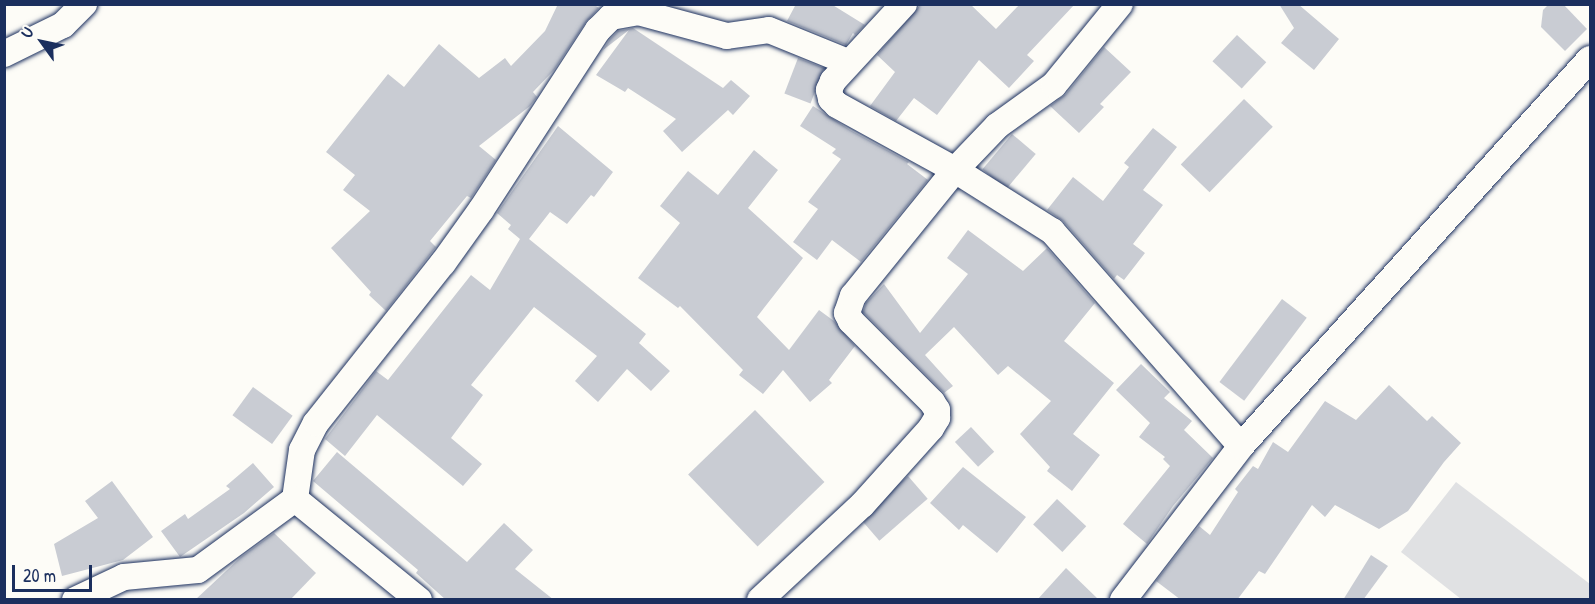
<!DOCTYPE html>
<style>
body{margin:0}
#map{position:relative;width:1595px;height:604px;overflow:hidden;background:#fdfcf7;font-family:"Patrick Hand",sans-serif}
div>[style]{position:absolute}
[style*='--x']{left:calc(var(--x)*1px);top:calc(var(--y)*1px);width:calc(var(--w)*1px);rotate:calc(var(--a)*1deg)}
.green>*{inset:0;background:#e0e1e3}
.building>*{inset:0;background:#c9ccd3;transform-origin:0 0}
.roads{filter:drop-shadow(0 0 2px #1b2f5e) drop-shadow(0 0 2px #1b2f5e)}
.minor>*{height:26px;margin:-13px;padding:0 13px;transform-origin:13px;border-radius:13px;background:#fdfcf7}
span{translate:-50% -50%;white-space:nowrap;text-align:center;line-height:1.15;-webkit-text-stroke:5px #fdfcf7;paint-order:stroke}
.frame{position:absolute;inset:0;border:6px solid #1b2f5e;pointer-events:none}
.north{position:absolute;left:12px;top:12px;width:60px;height:60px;-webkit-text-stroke:4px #fdfcf7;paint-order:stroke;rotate:303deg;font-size:16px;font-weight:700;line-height:24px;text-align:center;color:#1b2f5e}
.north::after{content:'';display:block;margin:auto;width:21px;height:27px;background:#1b2f5e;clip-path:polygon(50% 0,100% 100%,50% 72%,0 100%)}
.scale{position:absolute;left:12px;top:565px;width:80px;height:27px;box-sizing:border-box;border:3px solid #1b2f5e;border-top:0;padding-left:8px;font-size:18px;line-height:21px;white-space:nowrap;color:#1b2f5e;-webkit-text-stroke:4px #fdfcf7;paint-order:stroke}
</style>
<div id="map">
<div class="green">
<i style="clip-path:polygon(1456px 482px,1590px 584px,1590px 599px,1461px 599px,1401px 552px)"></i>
</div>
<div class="building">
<i style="clip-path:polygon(558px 4px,593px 4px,599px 8px,586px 22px,554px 70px,533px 92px,537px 97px,530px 106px,479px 146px,496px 160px,471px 198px,467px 196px,430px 241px,436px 247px,386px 311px,369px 295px,371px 292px,331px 248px,370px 211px,343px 190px,355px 175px,326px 152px,388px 74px,404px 87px,439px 44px,479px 78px,505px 58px,511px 66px,545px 31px)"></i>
<i style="clip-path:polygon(796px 4px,831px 4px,865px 25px,855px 35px,853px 33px,846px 45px,787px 21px)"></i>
<i style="clip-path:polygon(921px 4px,970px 4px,996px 29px,1020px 4px,1075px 4px,1027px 55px,1034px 61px,1009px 88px,979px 60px,937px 115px,914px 98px,896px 121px,870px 106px,895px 72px,877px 55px)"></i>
<i style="clip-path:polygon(1279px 4px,1298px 4px,1339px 39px,1314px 70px,1281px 43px,1294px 28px)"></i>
<i style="clip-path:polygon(1549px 4px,1563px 4px,1587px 29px,1565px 51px,1541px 27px,1543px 10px)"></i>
<i style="clip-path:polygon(633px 28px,723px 88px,731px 80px,750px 96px,733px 115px,728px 110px,682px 152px,663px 131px,676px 119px,628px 88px,625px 92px,596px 75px,629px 30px,603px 50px,610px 39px,618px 31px)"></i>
<i style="left:1237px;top:35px;width:40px;height:36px;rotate:43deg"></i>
<i style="clip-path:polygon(1104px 47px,1131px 72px,1100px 104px,1104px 107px,1079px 133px,1050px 106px,1066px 94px)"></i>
<i style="left:798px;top:58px;width:28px;height:38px;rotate:21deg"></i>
<i style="left:1244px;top:99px;width:40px;height:91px;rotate:44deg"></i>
<i style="clip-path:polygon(813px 106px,850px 130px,909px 162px,907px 164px,928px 180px,861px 262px,832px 240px,817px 260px,793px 242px,818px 209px,808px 202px,841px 159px,832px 153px,836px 149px,800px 126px)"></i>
<i style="clip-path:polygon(558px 126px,613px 172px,594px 197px,591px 195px,567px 224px,550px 212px,529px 239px,646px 334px,639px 343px,670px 371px,651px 391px,627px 369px,598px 402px,575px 381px,597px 356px,534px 307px,471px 385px,483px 395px,451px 438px,482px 464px,463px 486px,377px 415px,345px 456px,325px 439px,376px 371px,388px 380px,471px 275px,490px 290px,520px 239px,508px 229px,511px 225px,497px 213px)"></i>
<i style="clip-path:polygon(1153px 128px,1177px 147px,1143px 190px,1163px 205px,1133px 244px,1145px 253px,1124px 280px,1117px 275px,1114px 279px,1063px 221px,1047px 210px,1073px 177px,1103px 201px,1129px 167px,1124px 163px)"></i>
<i style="left:1012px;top:134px;width:31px;height:46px;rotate:40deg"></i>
<i style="clip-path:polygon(754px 150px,778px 170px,748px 208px,803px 258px,757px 317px,789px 350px,819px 310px,834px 321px,855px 346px,829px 380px,832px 383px,810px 402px,783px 370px,763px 394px,739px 375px,743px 370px,680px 306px,678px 308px,638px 278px,680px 223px,660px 206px,688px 171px,718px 195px)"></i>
<i style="clip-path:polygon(968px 230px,1023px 271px,1047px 248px,1095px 303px,1064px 341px,1114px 383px,1073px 434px,1100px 455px,1072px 491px,1047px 471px,1050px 467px,1020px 434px,1051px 401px,1008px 366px,998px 375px,954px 327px,925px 355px,953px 386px,944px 393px,863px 312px,866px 303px,884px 284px,920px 333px,968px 274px,947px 258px)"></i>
<i style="left:1282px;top:299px;width:31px;height:104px;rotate:37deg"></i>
<i style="clip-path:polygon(1141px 364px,1170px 392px,1164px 398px,1192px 421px,1184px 430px,1213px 458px,1173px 506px,1147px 544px,1123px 524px,1170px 466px,1163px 459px,1165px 457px,1139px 437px,1150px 423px,1116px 390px)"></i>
<i style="clip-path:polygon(1389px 385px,1427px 421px,1432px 416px,1461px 443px,1444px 462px,1408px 511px,1379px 529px,1335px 505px,1325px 517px,1312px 505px,1265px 574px,1259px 571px,1237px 600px,1181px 600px,1156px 581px,1199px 526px,1210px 535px,1238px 492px,1235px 489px,1253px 466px,1258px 469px,1273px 442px,1288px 452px,1325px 401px,1356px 420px)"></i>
<i style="left:253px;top:387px;width:49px;height:35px;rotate:36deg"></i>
<i style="left:755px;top:410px;width:100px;height:93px;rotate:46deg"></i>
<i style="left:971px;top:427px;width:34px;height:22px;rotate:47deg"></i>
<i style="clip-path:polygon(337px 452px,467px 562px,504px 523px,533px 550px,515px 569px,554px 600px,446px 600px,416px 573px,418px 570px,313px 481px)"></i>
<i style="clip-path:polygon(253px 463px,274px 487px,244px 513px,180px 557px,161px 531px,185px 514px,188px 519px,230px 489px,226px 486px)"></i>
<i style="clip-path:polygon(963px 467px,1026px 517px,997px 553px,963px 525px,959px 530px,930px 503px)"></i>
<i style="left:908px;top:476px;width:30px;height:64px;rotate:49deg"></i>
<i style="clip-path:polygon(112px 481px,153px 537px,123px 560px,62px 576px,54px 544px,98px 518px,85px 501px)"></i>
<i style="left:1057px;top:499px;width:40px;height:35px;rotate:43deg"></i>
<i style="clip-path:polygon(274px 533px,316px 573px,290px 600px,195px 600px,241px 557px)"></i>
<i style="clip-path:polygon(1371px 555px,1388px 566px,1363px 600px,1343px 600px)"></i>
<i style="clip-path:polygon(1066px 568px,1099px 600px,1037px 600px)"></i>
</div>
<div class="roads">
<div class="minor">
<i style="--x:904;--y:4;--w:105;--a:132.7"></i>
<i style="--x:833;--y:81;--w:10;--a:114"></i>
<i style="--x:829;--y:90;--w:9;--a:77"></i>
<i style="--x:831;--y:99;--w:8;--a:45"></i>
<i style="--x:837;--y:105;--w:135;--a:28.8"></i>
<i style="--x:955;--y:170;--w:115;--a:32.2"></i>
<i style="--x:1052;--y:231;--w:286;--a:48.7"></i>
<i style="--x:4;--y:54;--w:66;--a:-26.2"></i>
<i style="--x:63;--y:25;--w:30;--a:-45"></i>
<i style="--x:295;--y:499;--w:49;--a:-81.9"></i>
<i style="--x:302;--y:450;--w:30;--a:-63"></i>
<i style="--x:316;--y:423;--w:204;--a:-51.6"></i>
<i style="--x:443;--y:263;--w:65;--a:-54.4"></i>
<i style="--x:481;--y:210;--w:215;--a:-57"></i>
<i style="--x:598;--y:30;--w:18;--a:-45"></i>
<i style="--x:611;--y:17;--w:27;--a:-10"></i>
<i style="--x:638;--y:12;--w:92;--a:15.1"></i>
<i style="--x:727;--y:36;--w:42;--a:-8.1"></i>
<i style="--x:769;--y:30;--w:85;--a:22.1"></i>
<i style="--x:75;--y:600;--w:54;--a:-25.1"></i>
<i style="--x:124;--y:577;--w:74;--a:-5.4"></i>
<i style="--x:198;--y:570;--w:120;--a:-36.2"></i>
<i style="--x:295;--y:499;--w:160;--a:39.2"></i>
<i style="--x:760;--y:600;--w:139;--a:-43"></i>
<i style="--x:862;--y:505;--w:103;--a:-48.1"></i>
<i style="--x:931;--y:428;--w:12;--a:-59"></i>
<i style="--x:937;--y:418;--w:8;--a:-90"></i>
<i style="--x:937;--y:410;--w:9;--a:-122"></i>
<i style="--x:932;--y:402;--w:115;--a:-135"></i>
<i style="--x:851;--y:321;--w:9;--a:-117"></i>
<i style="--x:847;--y:313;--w:18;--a:-71"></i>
<i style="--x:853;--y:296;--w:162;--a:-51"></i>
<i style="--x:955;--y:170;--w:61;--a:-46.3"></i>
<i style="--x:997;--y:126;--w:70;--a:-35.7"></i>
<i style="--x:1054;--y:85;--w:104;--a:-50.8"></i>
<i style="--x:1123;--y:600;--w:194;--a:-52.5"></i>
<i style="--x:1241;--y:446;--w:521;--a:-47.96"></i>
</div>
</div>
<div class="frame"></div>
<div class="north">U</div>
<div class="scale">20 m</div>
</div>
